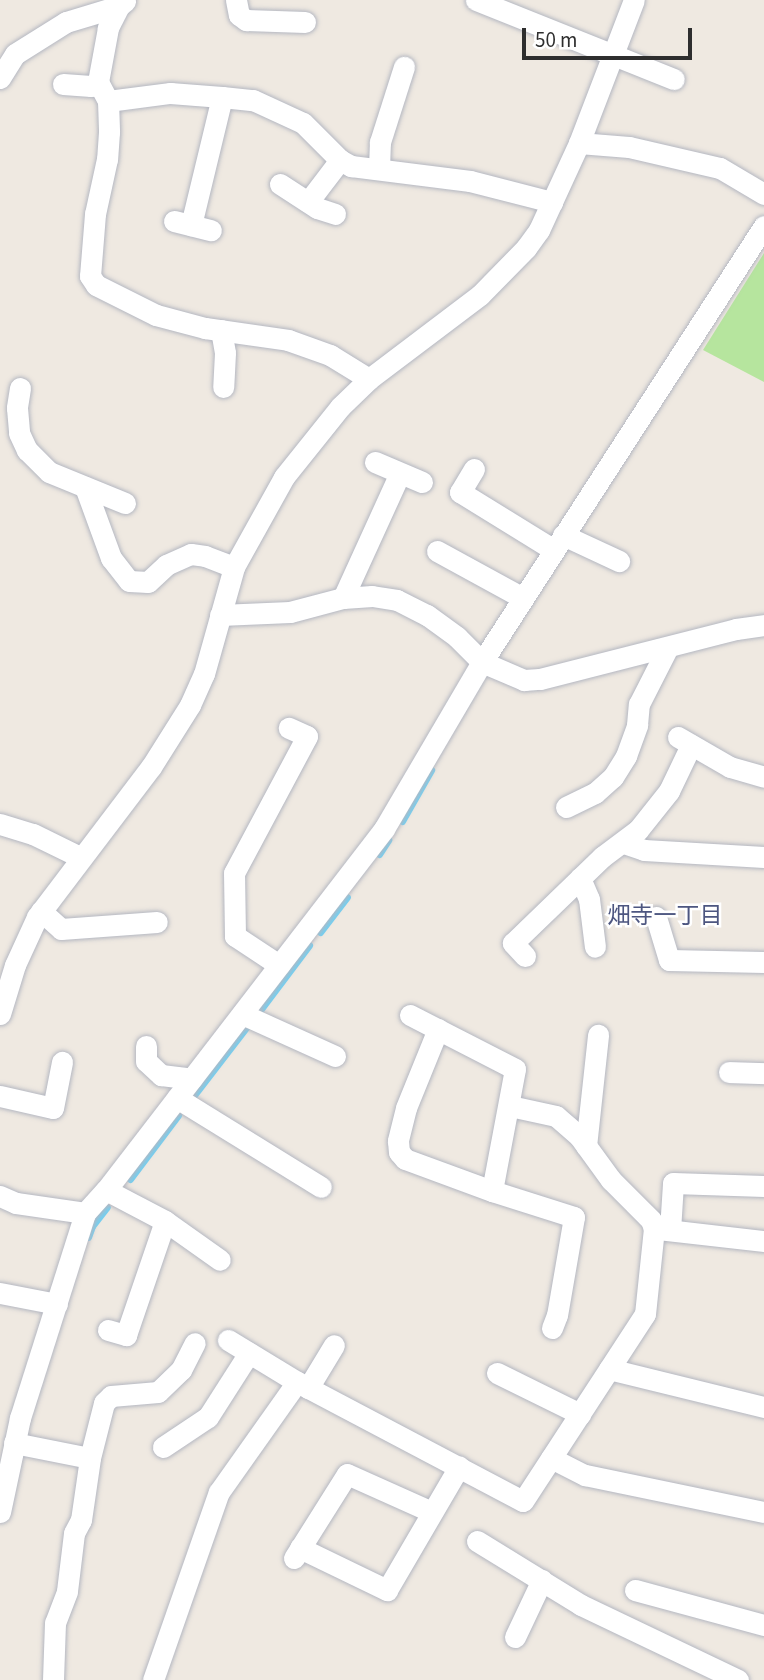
<!DOCTYPE html>
<meta charset="utf-8">
<style>
body{margin:0}
#map{position:relative;width:764px;height:1680px;overflow:hidden;background:#efe9e1;font-family:"Source Sans 3","Noto Sans JP",sans-serif}
div>[style]{position:absolute}
[style*='--x']{left:calc(var(--x)*1px);top:calc(var(--y)*1px);width:calc(var(--w)*1px);rotate:calc(var(--a)*1deg)}
.green>*{inset:0;background:#b6e59e}
.stream>*{height:7px;margin:-3.5px;padding:0 3.5px;transform-origin:3.5px;border-radius:3.5px;background:#75cff0}
.roads{filter:drop-shadow(0 0 2px #b4b7c1) drop-shadow(0 0 2px #b4b7c1)}
.minor>*{height:21px;margin:-10.5px;padding:0 10.5px;transform-origin:10.5px;border-radius:10.5px;background:#fff}
span{translate:-50% -50%;white-space:nowrap;text-align:center;line-height:1.15;-webkit-text-stroke:5px #fff;paint-order:stroke}
.neighbourhood-label{font-size:23px;color:#4d5680}
.scale{position:absolute;left:522px;top:28px;width:170px;height:32px;box-sizing:border-box;border:4px solid #2e2e2e;border-top:0;padding-left:9px;font-size:21px;line-height:24px;white-space:nowrap;color:#2e2e2e;-webkit-text-stroke:5px #fff;paint-order:stroke}
</style>
<div id="map">
<div class="green">
<i style="clip-path:polygon(764px 253px,764px 382px,703px 350px)"></i>
</div>
<div class="stream">
<i style="--x:402;--y:821;--w:59;--a:-60.4"></i>
<i style="--x:379;--y:854;--w:17;--a:-57"></i>
<i style="--x:320;--y:932;--w:44;--a:-52.4"></i>
<i style="--x:261;--y:1009;--w:80;--a:-53.1"></i>
<i style="--x:194;--y:1095;--w:88;--a:-52.4"></i>
<i style="--x:130;--y:1179;--w:80;--a:-53.1"></i>
<i style="--x:88;--y:1237;--w:12;--a:-70"></i>
<i style="--x:92;--y:1226;--w:24;--a:-52"></i>
</div>
<div class="roads">
<div class="minor">
<i style="--x:236;--y:0;--w:15;--a:79"></i>
<i style="--x:239;--y:15;--w:9;--a:36"></i>
<i style="--x:246;--y:20;--w:59;--a:1.9"></i>
<i style="--x:476;--y:0;--w:213;--a:21.8"></i>
<i style="--x:119;--y:6;--w:25;--a:117"></i>
<i style="--x:108;--y:28;--w:55;--a:100.5"></i>
<i style="--x:98;--y:82;--w:21;--a:62"></i>
<i style="--x:108;--y:101;--w:31;--a:88"></i>
<i style="--x:109;--y:132;--w:27;--a:94"></i>
<i style="--x:107;--y:159;--w:56;--a:102.3"></i>
<i style="--x:95;--y:214;--w:62;--a:94.6"></i>
<i style="--x:90;--y:276;--w:11;--a:56"></i>
<i style="--x:96;--y:285;--w:67;--a:26.6"></i>
<i style="--x:156;--y:315;--w:51;--a:14.9"></i>
<i style="--x:205;--y:328;--w:84;--a:8.2"></i>
<i style="--x:288;--y:340;--w:45;--a:19.7"></i>
<i style="--x:330;--y:355;--w:46;--a:31.6"></i>
<i style="--x:0;--y:78;--w:28;--a:-58"></i>
<i style="--x:15;--y:54;--w:60;--a:-32.1"></i>
<i style="--x:66;--y:22;--w:55;--a:-16.8"></i>
<i style="--x:119;--y:6;--w:8;--a:-40"></i>
<i style="--x:63;--y:84;--w:28;--a:4"></i>
<i style="--x:91;--y:86;--w:8;--a:-30"></i>
<i style="--x:222;--y:97;--w:31;--a:6"></i>
<i style="--x:253;--y:100;--w:55;--a:24.7"></i>
<i style="--x:303;--y:123;--w:52;--a:45"></i>
<i style="--x:340;--y:160;--w:13;--a:29"></i>
<i style="--x:351;--y:166;--w:120;--a:7.2"></i>
<i style="--x:470;--y:181;--w:85;--a:14.4"></i>
<i style="--x:108;--y:101;--w:63;--a:-7.4"></i>
<i style="--x:170;--y:93;--w:52;--a:4.4"></i>
<i style="--x:222;--y:97;--w:132;--a:103.6"></i>
<i style="--x:579;--y:143;--w:50;--a:4.6"></i>
<i style="--x:629;--y:147;--w:93;--a:13"></i>
<i style="--x:720;--y:168;--w:51;--a:30.6"></i>
<i style="--x:379;--y:169;--w:27;--a:-88"></i>
<i style="--x:380;--y:142;--w:79;--a:-72.3"></i>
<i style="--x:280;--y:184;--w:44;--a:33"></i>
<i style="--x:317;--y:208;--w:19;--a:18"></i>
<i style="--x:308;--y:202;--w:53;--a:-52.7"></i>
<i style="--x:174;--y:221;--w:38;--a:14"></i>
<i style="--x:221;--y:330;--w:23;--a:80"></i>
<i style="--x:225;--y:353;--w:34;--a:93"></i>
<i style="--x:20;--y:388;--w:20;--a:99"></i>
<i style="--x:17;--y:408;--w:25;--a:85"></i>
<i style="--x:19;--y:433;--w:19;--a:65"></i>
<i style="--x:27;--y:450;--w:31;--a:45"></i>
<i style="--x:49;--y:472;--w:82;--a:22.2"></i>
<i style="--x:375;--y:462;--w:51;--a:23.1"></i>
<i style="--x:474;--y:469;--w:27;--a:121"></i>
<i style="--x:460;--y:492;--w:110;--a:31.7"></i>
<i style="--x:85;--y:487;--w:76;--a:69.9"></i>
<i style="--x:111;--y:558;--w:29;--a:52"></i>
<i style="--x:129;--y:581;--w:19;--a:3"></i>
<i style="--x:148;--y:582;--w:25;--a:-43"></i>
<i style="--x:166;--y:565;--w:27;--a:-24"></i>
<i style="--x:191;--y:554;--w:14;--a:8"></i>
<i style="--x:205;--y:556;--w:31;--a:21"></i>
<i style="--x:563;--y:535;--w:62;--a:24.9"></i>
<i style="--x:437;--y:551;--w:98;--a:28.7"></i>
<i style="--x:343;--y:598;--w:137;--a:-65.5"></i>
<i style="--x:220;--y:615;--w:70;--a:-2.5"></i>
<i style="--x:290;--y:612;--w:55;--a:-14.8"></i>
<i style="--x:343;--y:598;--w:29;--a:-4"></i>
<i style="--x:372;--y:596;--w:25;--a:9"></i>
<i style="--x:397;--y:600;--w:34;--a:27"></i>
<i style="--x:427;--y:615;--w:37;--a:36"></i>
<i style="--x:457;--y:637;--w:35;--a:45"></i>
<i style="--x:482;--y:662;--w:46;--a:23.2"></i>
<i style="--x:524;--y:680;--w:16;--a:-4"></i>
<i style="--x:540;--y:679;--w:202;--a:-14.3"></i>
<i style="--x:736;--y:629;--w:28;--a:-8"></i>
<i style="--x:678;--y:737;--w:60;--a:30"></i>
<i style="--x:730;--y:767;--w:35;--a:16"></i>
<i style="--x:566;--y:807;--w:32;--a:-26"></i>
<i style="--x:595;--y:793;--w:24;--a:-42"></i>
<i style="--x:613;--y:777;--w:25;--a:-58"></i>
<i style="--x:626;--y:756;--w:33;--a:-70"></i>
<i style="--x:637;--y:725;--w:21;--a:-85"></i>
<i style="--x:639;--y:704;--w:64;--a:-63"></i>
<i style="--x:0;--y:824;--w:34;--a:17"></i>
<i style="--x:33;--y:834;--w:52;--a:26.1"></i>
<i style="--x:624;--y:843;--w:21;--a:19"></i>
<i style="--x:644;--y:850;--w:120;--a:3.3"></i>
<i style="--x:580;--y:878;--w:23;--a:67"></i>
<i style="--x:589;--y:899;--w:48;--a:82.9"></i>
<i style="--x:41;--y:911;--w:27;--a:42"></i>
<i style="--x:61;--y:929;--w:96;--a:-4.2"></i>
<i style="--x:656;--y:917;--w:45;--a:73.2"></i>
<i style="--x:669;--y:960;--w:95;--a:1.2"></i>
<i style="--x:525;--y:956;--w:18;--a:-133"></i>
<i style="--x:513;--y:943;--w:124;--a:-44"></i>
<i style="--x:602;--y:857;--w:45;--a:-36.9"></i>
<i style="--x:638;--y:830;--w:50;--a:-51.5"></i>
<i style="--x:669;--y:791;--w:51;--a:-64.4"></i>
<i style="--x:279;--y:965;--w:53;--a:-146.6"></i>
<i style="--x:235;--y:936;--w:63;--a:-90.9"></i>
<i style="--x:234;--y:873;--w:155;--a:-61.9"></i>
<i style="--x:307;--y:736;--w:20;--a:-156"></i>
<i style="--x:0;--y:1014;--w:51;--a:-73"></i>
<i style="--x:15;--y:965;--w:53;--a:-65.4"></i>
<i style="--x:37;--y:917;--w:188;--a:-52.8"></i>
<i style="--x:151;--y:767;--w:73;--a:-57.8"></i>
<i style="--x:190;--y:705;--w:34;--a:-66"></i>
<i style="--x:204;--y:674;--w:111;--a:-74.3"></i>
<i style="--x:234;--y:567;--w:103;--a:-60.9"></i>
<i style="--x:284;--y:477;--w:90;--a:-51.3"></i>
<i style="--x:340;--y:407;--w:40;--a:-44"></i>
<i style="--x:369;--y:379;--w:139;--a:-37.1"></i>
<i style="--x:480;--y:295;--w:66;--a:-45.6"></i>
<i style="--x:526;--y:248;--w:22;--a:-54"></i>
<i style="--x:539;--y:230;--w:96;--a:-65.3"></i>
<i style="--x:579;--y:143;--w:153;--a:-69"></i>
<i style="--x:242;--y:1014;--w:102;--a:24.3"></i>
<i style="--x:410;--y:1015;--w:118;--a:27.2"></i>
<i style="--x:515;--y:1069;--w:124;--a:100.7"></i>
<i style="--x:438;--y:1029;--w:85;--a:112.1"></i>
<i style="--x:406;--y:1108;--w:34;--a:104"></i>
<i style="--x:398;--y:1141;--w:11;--a:85"></i>
<i style="--x:399;--y:1152;--w:9;--a:49"></i>
<i style="--x:405;--y:1159;--w:93;--a:20.2"></i>
<i style="--x:492;--y:1191;--w:86;--a:17.6"></i>
<i style="--x:574;--y:1217;--w:99;--a:99.8"></i>
<i style="--x:557;--y:1315;--w:14;--a:111"></i>
<i style="--x:146;--y:1046;--w:15;--a:90"></i>
<i style="--x:146;--y:1061;--w:21;--a:43"></i>
<i style="--x:161;--y:1075;--w:31;--a:7"></i>
<i style="--x:729;--y:1072;--w:35;--a:2"></i>
<i style="--x:0;--y:1096;--w:54;--a:12.8"></i>
<i style="--x:53;--y:1108;--w:47;--a:-78.9"></i>
<i style="--x:177;--y:1098;--w:169;--a:31.7"></i>
<i style="--x:586;--y:1146;--w:112;--a:-83.8"></i>
<i style="--x:106;--y:1190;--w:67;--a:27.7"></i>
<i style="--x:165;--y:1221;--w:67;--a:35.3"></i>
<i style="--x:0;--y:1196;--w:17;--a:24"></i>
<i style="--x:16;--y:1203;--w:70;--a:8.2"></i>
<i style="--x:85;--y:1213;--w:31;--a:-48"></i>
<i style="--x:106;--y:1190;--w:456;--a:-52.4"></i>
<i style="--x:384;--y:829;--w:194;--a:-59.6"></i>
<i style="--x:482;--y:662;--w:519;--a:-57.11"></i>
<i style="--x:658;--y:1229;--w:107;--a:6.5"></i>
<i style="--x:670;--y:1230;--w:47;--a:-86.3"></i>
<i style="--x:673;--y:1183;--w:91;--a:1.9"></i>
<i style="--x:0;--y:1293;--w:58;--a:10.9"></i>
<i style="--x:108;--y:1330;--w:19;--a:16"></i>
<i style="--x:126;--y:1335;--w:120;--a:-71.1"></i>
<i style="--x:228;--y:1340;--w:81;--a:31.3"></i>
<i style="--x:297;--y:1382;--w:255;--a:27.8"></i>
<i style="--x:523;--y:1501;--w:223;--a:-56.9"></i>
<i style="--x:645;--y:1314;--w:85;--a:-84"></i>
<i style="--x:654;--y:1229;--w:9;--a:-108"></i>
<i style="--x:651;--y:1220;--w:57;--a:-135"></i>
<i style="--x:611;--y:1180;--w:54;--a:-126"></i>
<i style="--x:579;--y:1136;--w:30;--a:-139"></i>
<i style="--x:556;--y:1116;--w:47;--a:-167.7"></i>
<i style="--x:609;--y:1369;--w:160;--a:13.8"></i>
<i style="--x:497;--y:1373;--w:93;--a:26.3"></i>
<i style="--x:308;--y:1388;--w:50;--a:-58.8"></i>
<i style="--x:14;--y:1443;--w:77;--a:11.2"></i>
<i style="--x:163;--y:1447;--w:54;--a:-33.7"></i>
<i style="--x:208;--y:1417;--w:76;--a:-57.4"></i>
<i style="--x:551;--y:1458;--w:38;--a:27"></i>
<i style="--x:585;--y:1475;--w:183;--a:11.7"></i>
<i style="--x:0;--y:1512;--w:96;--a:-78"></i>
<i style="--x:20;--y:1418;--w:215;--a:-72.4"></i>
<i style="--x:477;--y:1541;--w:122;--a:31.6"></i>
<i style="--x:581;--y:1605;--w:174;--a:25.5"></i>
<i style="--x:300;--y:1548;--w:97;--a:25.8"></i>
<i style="--x:387;--y:1590;--w:143;--a:-59.7"></i>
<i style="--x:294;--y:1558;--w:99;--a:-57.8"></i>
<i style="--x:347;--y:1474;--w:93;--a:24.1"></i>
<i style="--x:635;--y:1590;--w:134;--a:15.2"></i>
<i style="--x:515;--y:1637;--w:63;--a:-64.7"></i>
<i style="--x:53;--y:1680;--w:57;--a:-88"></i>
<i style="--x:55;--y:1623;--w:34;--a:-69"></i>
<i style="--x:67;--y:1591;--w:58;--a:-83.1"></i>
<i style="--x:74;--y:1533;--w:15;--a:-62"></i>
<i style="--x:81;--y:1520;--w:63;--a:-81.7"></i>
<i style="--x:90;--y:1458;--w:57;--a:-75.7"></i>
<i style="--x:104;--y:1403;--w:10;--a:-45"></i>
<i style="--x:111;--y:1396;--w:47;--a:-4.9"></i>
<i style="--x:158;--y:1392;--w:32;--a:-44"></i>
<i style="--x:181;--y:1370;--w:30;--a:-63"></i>
<i style="--x:153;--y:1680;--w:199;--a:-70.7"></i>
<i style="--x:219;--y:1492;--w:135;--a:-54.7"></i>
</div>
</div>
<div class="neighbourhood-label">
<span style="left:665px;top:916px">畑寺一丁目</span>
</div>
<div class="scale">50 m</div>
</div>
